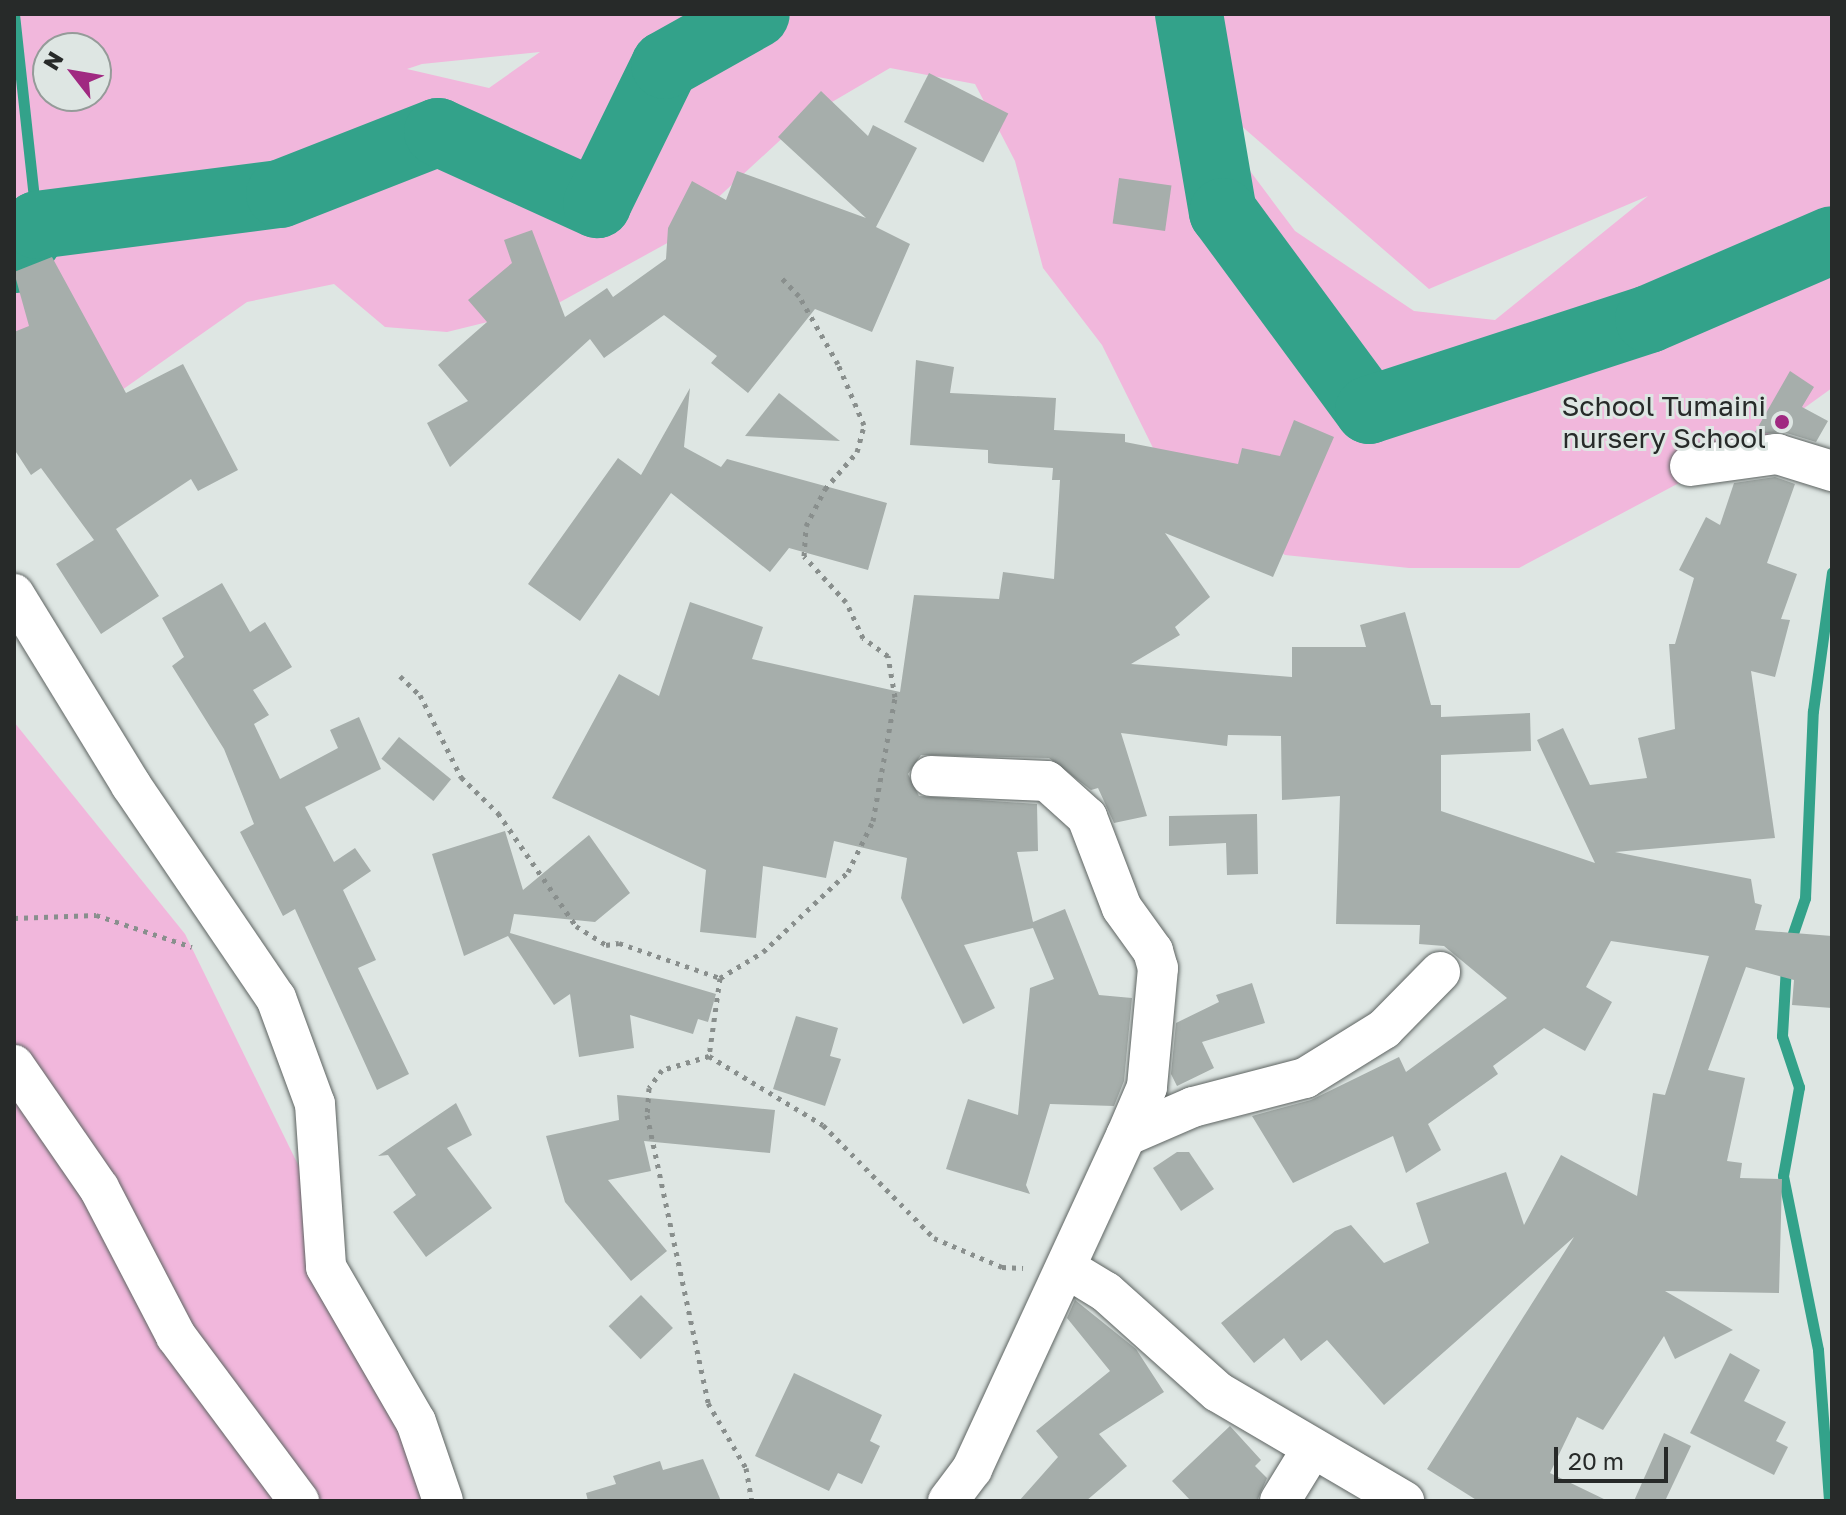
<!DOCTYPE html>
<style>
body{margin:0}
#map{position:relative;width:1846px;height:1515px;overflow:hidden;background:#dee6e3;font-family:"Golos Text",sans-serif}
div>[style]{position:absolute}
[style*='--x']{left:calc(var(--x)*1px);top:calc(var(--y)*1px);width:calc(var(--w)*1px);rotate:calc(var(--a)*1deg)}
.green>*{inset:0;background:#f1b7dc}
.stream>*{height:11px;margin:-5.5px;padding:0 5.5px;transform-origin:5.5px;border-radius:5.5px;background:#33a28a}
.river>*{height:68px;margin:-34px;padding:0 34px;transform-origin:34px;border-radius:34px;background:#33a28a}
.building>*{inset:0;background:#a6aeab;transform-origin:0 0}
.path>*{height:5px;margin-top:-2.5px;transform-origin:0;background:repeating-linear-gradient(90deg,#898f8d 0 4px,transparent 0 10px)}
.roads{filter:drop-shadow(0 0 2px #5e6462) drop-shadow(0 0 2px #5e6462)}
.minor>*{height:40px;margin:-20px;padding:0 20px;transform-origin:20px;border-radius:20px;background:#fff}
.dots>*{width:22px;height:22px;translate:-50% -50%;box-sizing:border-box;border:4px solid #dee6e3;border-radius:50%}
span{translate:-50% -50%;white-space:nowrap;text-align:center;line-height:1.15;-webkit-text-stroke:6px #dee6e3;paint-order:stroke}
.poi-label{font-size:28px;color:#272a29}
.right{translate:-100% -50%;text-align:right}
.frame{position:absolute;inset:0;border:16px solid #272a29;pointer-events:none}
.north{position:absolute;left:32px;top:32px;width:80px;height:80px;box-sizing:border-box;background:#dee6e3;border:2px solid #959b99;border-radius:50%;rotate:301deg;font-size:22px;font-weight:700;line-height:32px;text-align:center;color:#272a29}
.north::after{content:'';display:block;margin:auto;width:28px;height:36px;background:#a02981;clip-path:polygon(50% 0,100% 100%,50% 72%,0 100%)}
.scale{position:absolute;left:1554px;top:1447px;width:114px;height:36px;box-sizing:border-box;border:4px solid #272a29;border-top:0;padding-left:10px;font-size:24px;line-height:28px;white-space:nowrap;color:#272a29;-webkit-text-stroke:6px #dee6e3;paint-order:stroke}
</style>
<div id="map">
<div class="green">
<i style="clip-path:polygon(evenodd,14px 14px,1832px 14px,1832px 388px,1760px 440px,1519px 568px,1409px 568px,1285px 555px,1162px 466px,1102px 345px,1043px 268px,1015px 161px,975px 84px,890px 68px,803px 119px,671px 241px,553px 306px,447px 332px,385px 327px,334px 284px,247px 302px,68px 428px,14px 442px,14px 14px,48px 48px,96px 48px,96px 96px,48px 96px,48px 48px,14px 14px,540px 52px,489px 88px,407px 69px,422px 64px,540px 52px,14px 14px,1193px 84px,1429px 289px,1648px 196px,1495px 320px,1414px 311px,1295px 231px,1193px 95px,1193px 84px)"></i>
<i style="clip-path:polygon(14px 722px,185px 934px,403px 1379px,437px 1501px,14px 1501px)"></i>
</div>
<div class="stream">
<i style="--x:14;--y:14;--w:212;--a:83.8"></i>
<i style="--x:1789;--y:945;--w:50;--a:-71.2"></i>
<i style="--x:1805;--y:898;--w:187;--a:-87.6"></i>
<i style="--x:1813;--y:711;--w:140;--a:-82.2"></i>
<i style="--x:1786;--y:966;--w:70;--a:93.3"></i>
<i style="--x:1782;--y:1036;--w:54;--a:71.6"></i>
<i style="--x:1799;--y:1087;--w:90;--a:100.2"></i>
<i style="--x:1783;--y:1176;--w:177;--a:78.6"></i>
<i style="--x:1818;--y:1350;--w:151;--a:85.8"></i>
</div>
<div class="river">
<i style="--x:1189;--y:14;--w:201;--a:80.3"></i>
<i style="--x:1223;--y:212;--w:246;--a:53.6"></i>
<i style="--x:1369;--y:410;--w:294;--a:-18"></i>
<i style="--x:1649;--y:319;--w:199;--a:-23.3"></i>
<i style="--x:14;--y:259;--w:41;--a:-55.9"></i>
<i style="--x:37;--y:225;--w:245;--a:-7.3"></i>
<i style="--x:280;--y:194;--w:170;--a:-21.4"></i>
<i style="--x:438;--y:132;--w:175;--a:24.4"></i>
<i style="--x:597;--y:204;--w:155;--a:-63.9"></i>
<i style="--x:665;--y:65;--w:104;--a:-29.3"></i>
</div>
<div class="building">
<i style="left:929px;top:73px;width:89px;height:55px;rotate:27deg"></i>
<i style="clip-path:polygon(821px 91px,868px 136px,873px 125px,917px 148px,876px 227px,910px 244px,872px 332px,815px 309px,748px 393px,711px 363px,717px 356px,664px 315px,604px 358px,590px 339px,450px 467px,427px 423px,468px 401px,438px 365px,487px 322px,468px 300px,512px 263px,504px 240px,532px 230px,565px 317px,607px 288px,613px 297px,666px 259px,668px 228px,692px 181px,726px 200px,737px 171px,866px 218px,778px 137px)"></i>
<i style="left:1119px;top:178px;width:53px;height:46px;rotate:8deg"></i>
<i style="clip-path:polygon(52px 257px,126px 393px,183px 364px,238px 470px,198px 491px,191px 479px,116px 529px,159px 596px,101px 634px,56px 564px,94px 540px,41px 468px,31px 475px,14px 449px,14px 332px,29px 326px,14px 272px)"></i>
<i style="clip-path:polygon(916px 360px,954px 367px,950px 393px,1056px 398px,1054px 430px,1125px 434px,1125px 442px,1238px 464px,1242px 448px,1280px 456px,1294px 420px,1334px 437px,1273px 577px,1165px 533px,1210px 597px,1175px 627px,1180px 635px,1131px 664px,1292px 677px,1292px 647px,1366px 647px,1360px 625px,1405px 612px,1431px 705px,1441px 705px,1441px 717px,1530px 713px,1531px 751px,1441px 755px,1441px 811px,1595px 863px,1537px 740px,1563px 728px,1590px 785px,1647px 778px,1638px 738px,1675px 729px,1669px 644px,1675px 644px,1694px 578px,1679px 570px,1706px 517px,1720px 525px,1734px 483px,1775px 477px,1795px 484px,1767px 563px,1797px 574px,1781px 619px,1790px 620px,1775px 677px,1751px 671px,1775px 838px,1615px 852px,1751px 879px,1755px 903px,1762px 905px,1755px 930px,1832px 936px,1832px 1008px,1792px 1005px,1794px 980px,1746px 967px,1708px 1070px,1745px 1078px,1727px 1161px,1742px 1163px,1740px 1178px,1782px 1179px,1779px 1293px,1665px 1291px,1733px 1330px,1675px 1359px,1664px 1336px,1603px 1430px,1577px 1417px,1550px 1473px,1608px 1501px,1478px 1501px,1427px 1469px,1574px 1237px,1384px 1405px,1327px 1340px,1301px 1361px,1284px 1338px,1254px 1363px,1221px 1323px,1335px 1231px,1351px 1225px,1384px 1263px,1429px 1243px,1416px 1203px,1506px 1172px,1524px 1225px,1561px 1155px,1637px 1196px,1653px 1093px,1665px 1095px,1709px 956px,1611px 941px,1586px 987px,1612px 1002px,1585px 1051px,1544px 1028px,1493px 1066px,1498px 1074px,1428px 1124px,1441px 1150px,1406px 1173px,1393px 1136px,1293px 1183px,1252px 1116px,1311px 1100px,1399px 1057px,1406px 1072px,1507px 998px,1444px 946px,1419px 944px,1420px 925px,1336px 924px,1340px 796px,1282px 800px,1281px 736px,1228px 735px,1227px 746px,1121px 733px,1147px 816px,1114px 823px,1098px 788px,1091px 790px,1049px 758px,921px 755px,908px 774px,919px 796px,1037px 804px,1038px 851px,1017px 852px,1033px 922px,1065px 909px,1099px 995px,1132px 998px,1124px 1081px,1114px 1106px,1050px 1104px,1026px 1185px,1030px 1194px,946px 1169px,968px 1099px,1018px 1115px,1030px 988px,1054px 979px,1033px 928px,964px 945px,995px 1008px,963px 1024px,901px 898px,907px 858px,834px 841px,826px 878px,763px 866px,756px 938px,700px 932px,706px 870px,552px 798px,619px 674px,659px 696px,690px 602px,763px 627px,752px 659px,900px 692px,914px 595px,999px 599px,1003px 572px,1054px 579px,1060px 480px,1052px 480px,1053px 468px,995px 464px,988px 463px,988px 450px,910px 445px)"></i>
<i style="clip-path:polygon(1790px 371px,1814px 387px,1802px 407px,1828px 421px,1816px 442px,1783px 432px,1754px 434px)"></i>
<i style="clip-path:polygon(690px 388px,684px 447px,721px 467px,727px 459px,887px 503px,868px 570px,789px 548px,770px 572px,671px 493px,580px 621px,528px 584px,618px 458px,641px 475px)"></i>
<i style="clip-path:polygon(779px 393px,840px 441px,745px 436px)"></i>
<i style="clip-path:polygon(222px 583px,250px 632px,265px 622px,292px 667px,253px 690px,269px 715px,254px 724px,280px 779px,338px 748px,330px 730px,359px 717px,381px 769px,305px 807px,334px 862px,355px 848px,371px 871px,343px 890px,376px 960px,358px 968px,409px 1074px,377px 1090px,295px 909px,283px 916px,240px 832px,254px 824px,224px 749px,172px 666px,184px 657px,162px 618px)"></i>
<i style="left:399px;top:737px;width:67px;height:28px;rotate:39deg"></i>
<i style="clip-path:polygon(1257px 814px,1258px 874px,1227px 875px,1226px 843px,1169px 846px,1169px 816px)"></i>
<i style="clip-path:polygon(505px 831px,523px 890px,589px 835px,630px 893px,595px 922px,514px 914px,510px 933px,716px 994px,708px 1022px,698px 1019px,693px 1034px,630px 1015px,634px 1048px,579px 1057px,570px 994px,554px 1005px,508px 936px,464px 956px,432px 854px)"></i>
<i style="clip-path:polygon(1252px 983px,1265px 1023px,1202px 1042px,1214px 1068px,1177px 1086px,1171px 1074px,1176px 1023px,1219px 1002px,1216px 995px)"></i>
<i style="clip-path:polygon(796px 1016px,838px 1028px,830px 1056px,841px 1059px,825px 1106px,773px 1089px)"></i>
<i style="clip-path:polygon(617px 1095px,775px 1110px,770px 1153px,644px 1141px,651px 1171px,608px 1180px,667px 1251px,631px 1281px,565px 1202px,546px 1136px,619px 1120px)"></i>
<i style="clip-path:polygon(456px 1103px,472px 1135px,447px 1148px,492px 1208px,426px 1257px,393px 1212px,416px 1195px,388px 1155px,378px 1156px)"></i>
<i style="clip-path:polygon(1177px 1152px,1189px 1152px,1214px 1189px,1181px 1211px,1153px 1168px)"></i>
<i style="left:641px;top:1295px;width:46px;height:45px;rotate:46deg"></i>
<i style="clip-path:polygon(1075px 1300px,1136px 1349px,1164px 1392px,1099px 1434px,1127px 1466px,1086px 1501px,1019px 1501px,1058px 1457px,1036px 1431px,1110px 1371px,1067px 1318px)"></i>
<i style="clip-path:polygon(1730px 1353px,1760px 1370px,1744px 1401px,1786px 1422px,1776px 1441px,1788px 1447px,1774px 1475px,1690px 1433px)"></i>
<i style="clip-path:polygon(794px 1373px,882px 1415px,870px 1441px,880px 1446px,862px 1484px,838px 1473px,829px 1491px,755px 1456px)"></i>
<i style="clip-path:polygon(1230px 1426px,1261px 1460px,1255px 1466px,1267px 1478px,1257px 1501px,1191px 1501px,1172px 1481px)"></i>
<i style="clip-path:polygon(1664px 1433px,1691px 1446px,1665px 1501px,1634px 1501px)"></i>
<i style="clip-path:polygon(703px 1459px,721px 1501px,588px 1501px,586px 1493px,616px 1484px,613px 1476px,660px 1461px,663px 1470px)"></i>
</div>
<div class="path">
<i style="--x:400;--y:676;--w:28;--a:44"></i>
<i style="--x:420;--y:695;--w:92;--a:63.4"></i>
<i style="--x:461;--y:777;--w:52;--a:44.2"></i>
<i style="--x:498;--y:813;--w:137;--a:55.4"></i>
<i style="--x:576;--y:926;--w:36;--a:32"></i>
<i style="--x:606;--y:945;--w:13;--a:-9"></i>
<i style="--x:619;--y:943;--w:107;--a:19.1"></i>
<i style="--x:720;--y:978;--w:79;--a:98"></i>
<i style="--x:709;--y:1056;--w:133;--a:31.2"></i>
<i style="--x:823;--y:1125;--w:158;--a:45.5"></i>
<i style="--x:934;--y:1238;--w:74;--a:23.1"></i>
<i style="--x:1002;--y:1267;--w:21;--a:3"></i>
<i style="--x:14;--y:918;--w:82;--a:-2.1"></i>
<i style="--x:96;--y:915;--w:101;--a:18.4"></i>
<i style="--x:720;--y:978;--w:50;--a:-31.2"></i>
<i style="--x:763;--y:952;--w:117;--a:-43.3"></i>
<i style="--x:848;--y:872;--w:57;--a:-63.9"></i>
<i style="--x:873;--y:821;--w:126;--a:-79.9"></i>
<i style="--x:895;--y:697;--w:42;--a:-99.7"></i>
<i style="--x:888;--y:656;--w:31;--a:-144"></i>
<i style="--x:863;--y:638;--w:40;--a:-115"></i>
<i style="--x:846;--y:602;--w:62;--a:-132.4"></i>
<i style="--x:804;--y:556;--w:30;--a:-86"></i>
<i style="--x:806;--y:526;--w:42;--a:-62.8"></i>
<i style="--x:825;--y:489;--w:49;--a:-49.1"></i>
<i style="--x:857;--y:452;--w:28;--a:-75"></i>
<i style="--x:864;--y:425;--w:66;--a:-113.1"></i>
<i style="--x:838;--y:364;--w:78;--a:-119.8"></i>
<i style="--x:799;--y:296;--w:28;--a:-134"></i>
<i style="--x:709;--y:1056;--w:49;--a:163.4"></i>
<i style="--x:662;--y:1070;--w:22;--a:126"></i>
<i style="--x:649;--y:1088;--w:27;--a:94"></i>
<i style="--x:647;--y:1115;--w:294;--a:78"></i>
<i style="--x:708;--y:1403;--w:75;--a:59.7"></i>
<i style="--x:746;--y:1468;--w:34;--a:80"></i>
</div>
<div class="roads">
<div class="minor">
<i style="--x:1690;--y:466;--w:88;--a:-7.9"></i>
<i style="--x:1777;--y:454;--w:58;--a:17.2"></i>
<i style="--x:14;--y:594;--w:224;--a:58.5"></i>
<i style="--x:131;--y:785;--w:258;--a:55.8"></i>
<i style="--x:276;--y:998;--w:113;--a:69.8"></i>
<i style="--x:315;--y:1104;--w:163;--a:86.1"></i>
<i style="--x:326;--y:1267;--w:179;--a:59.9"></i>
<i style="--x:416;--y:1422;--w:83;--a:71.1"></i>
<i style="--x:931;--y:776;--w:116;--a:2.5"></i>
<i style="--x:1047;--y:781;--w:54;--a:42"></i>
<i style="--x:1087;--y:817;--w:97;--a:69"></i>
<i style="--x:1122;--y:908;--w:53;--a:54.2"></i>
<i style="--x:1153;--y:951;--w:18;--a:74"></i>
<i style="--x:1158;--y:968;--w:120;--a:95.3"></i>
<i style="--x:1147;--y:1087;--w:53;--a:113.2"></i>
<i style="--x:14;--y:1065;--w:150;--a:55.4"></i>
<i style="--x:99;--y:1188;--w:167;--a:62.5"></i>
<i style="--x:176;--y:1336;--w:206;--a:53.3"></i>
<i style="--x:1068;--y:1269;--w:44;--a:31.2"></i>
<i style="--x:1106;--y:1292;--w:150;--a:41.8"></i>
<i style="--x:1218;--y:1392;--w:216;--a:30.4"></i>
<i style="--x:948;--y:1501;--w:40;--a:-53"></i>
<i style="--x:972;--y:1469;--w:367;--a:-65.2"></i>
<i style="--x:1126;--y:1136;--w:73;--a:-23.4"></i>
<i style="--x:1193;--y:1107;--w:116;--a:-14.5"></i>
<i style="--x:1305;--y:1078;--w:93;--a:-31.8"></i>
<i style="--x:1384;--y:1029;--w:80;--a:-45.5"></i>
<i style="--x:1280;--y:1501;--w:61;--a:-58.4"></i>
</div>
</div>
<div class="dots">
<i style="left:1782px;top:422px;background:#a02981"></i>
</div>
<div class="poi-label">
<span class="right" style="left:1766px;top:422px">School Tumaini<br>nursery School</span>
</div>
<div class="frame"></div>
<div class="north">N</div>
<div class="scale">20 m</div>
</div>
